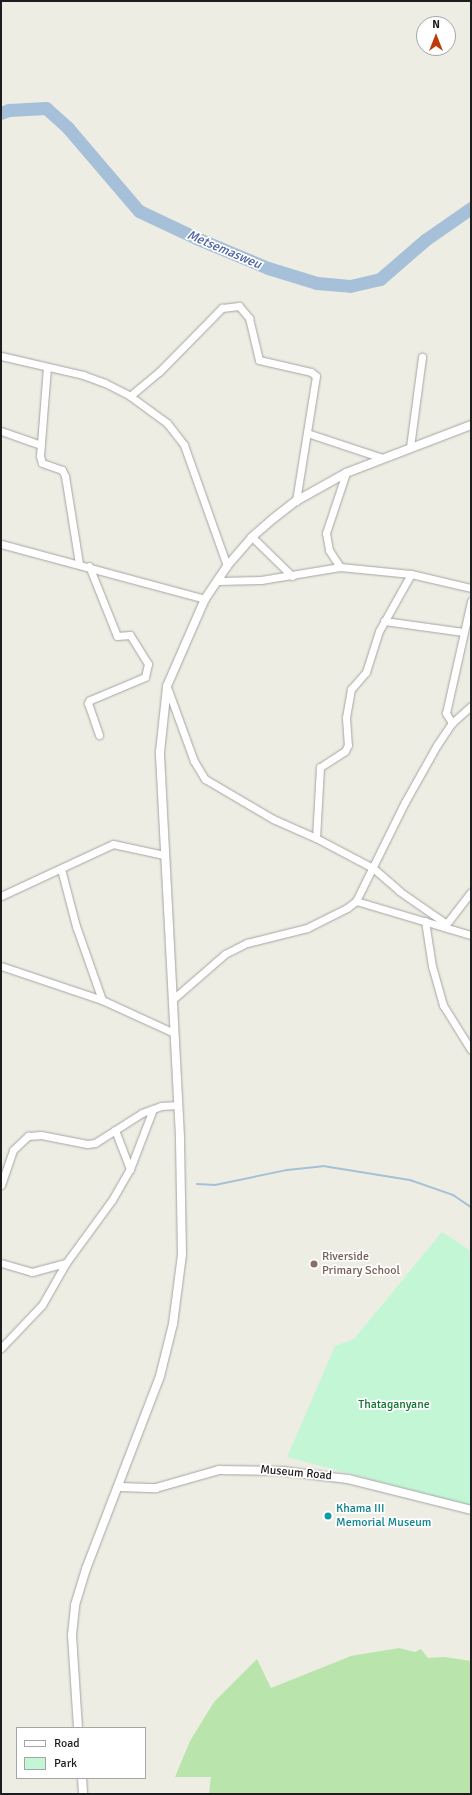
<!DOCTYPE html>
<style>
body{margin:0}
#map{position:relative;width:472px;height:1795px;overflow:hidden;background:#eeede3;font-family:Signika,sans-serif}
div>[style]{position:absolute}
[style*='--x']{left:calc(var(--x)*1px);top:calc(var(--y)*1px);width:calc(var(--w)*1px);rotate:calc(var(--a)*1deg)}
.grass>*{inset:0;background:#b9e5ac}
.park>*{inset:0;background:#c2f6d4}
.stream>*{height:2px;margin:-1px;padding:0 1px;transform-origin:1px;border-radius:1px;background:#a6c0d9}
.river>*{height:13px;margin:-6.5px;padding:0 6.5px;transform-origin:6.5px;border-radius:6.5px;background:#a6c0d9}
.roads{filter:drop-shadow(0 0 1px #a4a4a4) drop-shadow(0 0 1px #a4a4a4)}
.minor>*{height:7px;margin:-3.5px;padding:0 3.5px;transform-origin:3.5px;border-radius:3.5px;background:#fff}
.tertiary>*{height:8px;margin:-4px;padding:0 4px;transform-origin:4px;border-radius:4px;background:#fff}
.dots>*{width:11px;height:11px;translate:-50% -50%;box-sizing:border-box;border:2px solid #fff;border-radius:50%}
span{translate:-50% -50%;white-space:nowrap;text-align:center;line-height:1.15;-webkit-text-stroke:3.5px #fff;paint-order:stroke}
.education-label{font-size:12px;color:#785e54}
.left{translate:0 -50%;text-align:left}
.park-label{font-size:12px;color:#117533}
.street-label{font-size:12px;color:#1d1d1d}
.culture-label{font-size:12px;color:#0d838f}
.water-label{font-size:13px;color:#4f64a7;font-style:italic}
.frame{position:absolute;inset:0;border:2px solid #1d1d1d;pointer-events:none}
.legend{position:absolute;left:16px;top:1727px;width:130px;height:52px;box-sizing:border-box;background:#fff;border:1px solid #a5a5a5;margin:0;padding:5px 7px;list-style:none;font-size:12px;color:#1d1d1d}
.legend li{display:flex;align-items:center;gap:8px;height:20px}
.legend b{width:20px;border:1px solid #a5a5a5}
.north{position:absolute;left:416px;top:16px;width:40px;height:40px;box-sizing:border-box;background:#fff;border:1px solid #a5a5a5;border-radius:50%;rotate:0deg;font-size:11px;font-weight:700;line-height:16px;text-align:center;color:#1d1d1d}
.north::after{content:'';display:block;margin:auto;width:14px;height:18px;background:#bf3a0b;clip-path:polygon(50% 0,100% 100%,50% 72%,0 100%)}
</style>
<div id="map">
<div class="grass">
<i style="clip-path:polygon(399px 1648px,415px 1652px,421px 1649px,428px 1658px,444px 1657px,471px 1661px,471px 1794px,209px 1794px,211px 1777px,175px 1777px,190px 1741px,214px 1702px,257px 1659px,271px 1688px,351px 1656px)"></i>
</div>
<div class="park">
<i style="clip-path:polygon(442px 1232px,471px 1251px,471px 1506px,287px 1457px,335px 1346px,354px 1339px)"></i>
</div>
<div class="stream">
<i style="--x:197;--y:1184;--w:18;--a:3"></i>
<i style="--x:215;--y:1185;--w:74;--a:-11.8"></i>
<i style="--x:287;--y:1170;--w:36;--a:-6"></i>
<i style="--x:323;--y:1166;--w:88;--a:9.1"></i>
<i style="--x:410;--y:1180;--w:46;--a:19.2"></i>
<i style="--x:453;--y:1195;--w:22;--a:34"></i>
</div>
<div class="river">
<i style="--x:1;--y:113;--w:9;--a:-21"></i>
<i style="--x:9;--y:110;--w:37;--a:-3"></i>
<i style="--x:46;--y:108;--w:30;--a:42"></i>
<i style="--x:68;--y:128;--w:109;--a:49.5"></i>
<i style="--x:139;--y:211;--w:63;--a:25.3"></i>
<i style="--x:196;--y:238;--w:78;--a:22.6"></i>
<i style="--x:268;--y:268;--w:51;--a:17"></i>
<i style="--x:317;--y:283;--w:33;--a:5"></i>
<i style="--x:350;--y:286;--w:31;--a:-13"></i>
<i style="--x:380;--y:279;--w:60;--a:-40.9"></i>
<i style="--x:425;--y:240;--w:56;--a:-34.8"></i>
</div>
<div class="roads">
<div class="minor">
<i style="--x:1;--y:356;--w:84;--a:13"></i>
<i style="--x:83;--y:375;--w:23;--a:20"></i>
<i style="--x:105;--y:383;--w:28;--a:27"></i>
<i style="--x:130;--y:396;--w:46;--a:36.1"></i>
<i style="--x:167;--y:423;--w:28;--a:52"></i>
<i style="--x:184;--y:445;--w:128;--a:70.4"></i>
<i style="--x:47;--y:367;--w:89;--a:94.5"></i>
<i style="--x:40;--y:456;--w:7;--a:74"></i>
<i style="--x:42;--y:463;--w:21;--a:19"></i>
<i style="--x:62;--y:470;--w:7;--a:63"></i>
<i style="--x:65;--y:476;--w:88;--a:80.9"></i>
<i style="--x:130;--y:396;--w:38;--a:-40"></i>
<i style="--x:159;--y:372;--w:90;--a:-45.5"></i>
<i style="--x:222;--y:308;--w:17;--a:-7"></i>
<i style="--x:239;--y:306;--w:16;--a:50"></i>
<i style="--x:249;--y:318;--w:43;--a:76.6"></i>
<i style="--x:259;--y:360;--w:53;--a:13"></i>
<i style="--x:311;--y:372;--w:6;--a:39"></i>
<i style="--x:316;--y:376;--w:127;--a:99.1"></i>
<i style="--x:1;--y:431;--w:42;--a:19.3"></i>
<i style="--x:307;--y:433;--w:79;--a:18.4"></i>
<i style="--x:410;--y:447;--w:91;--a:-82.4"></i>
<i style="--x:252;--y:537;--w:56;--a:44.3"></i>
<i style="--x:1;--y:544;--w:211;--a:15.1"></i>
<i style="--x:89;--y:566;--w:75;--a:68.2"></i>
<i style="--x:117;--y:636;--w:13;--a:-4"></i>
<i style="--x:130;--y:635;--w:34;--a:58"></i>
<i style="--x:148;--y:664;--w:13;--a:103"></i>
<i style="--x:145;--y:677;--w:60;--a:157.3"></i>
<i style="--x:90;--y:700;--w:4;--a:124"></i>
<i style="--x:88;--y:703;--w:34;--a:71"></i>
<i style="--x:340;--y:567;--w:20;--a:-123"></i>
<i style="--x:329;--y:550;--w:17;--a:-100"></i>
<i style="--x:326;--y:533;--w:63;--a:-71.6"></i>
<i style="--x:411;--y:574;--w:65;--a:119.3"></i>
<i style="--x:379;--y:631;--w:43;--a:107.6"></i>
<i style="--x:366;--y:672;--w:23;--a:131"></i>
<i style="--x:351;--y:689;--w:29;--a:100"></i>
<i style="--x:346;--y:718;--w:27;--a:86"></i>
<i style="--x:348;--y:745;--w:7;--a:117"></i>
<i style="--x:345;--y:751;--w:30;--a:147"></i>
<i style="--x:320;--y:767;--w:71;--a:93.2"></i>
<i style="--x:316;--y:838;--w:64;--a:27.8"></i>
<i style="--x:373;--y:868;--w:35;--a:41"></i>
<i style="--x:399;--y:891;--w:56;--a:34.8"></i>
<i style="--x:217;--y:581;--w:44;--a:-1.3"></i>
<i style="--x:261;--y:580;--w:80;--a:-9.3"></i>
<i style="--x:340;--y:567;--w:71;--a:5.6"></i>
<i style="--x:411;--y:574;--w:62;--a:13.1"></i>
<i style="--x:384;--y:621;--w:80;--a:7.9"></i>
<i style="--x:167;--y:687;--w:79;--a:70"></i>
<i style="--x:194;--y:761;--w:21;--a:59"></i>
<i style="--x:205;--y:779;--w:79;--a:30.5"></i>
<i style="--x:273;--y:819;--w:47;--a:23.8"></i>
<i style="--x:452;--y:723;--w:12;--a:-121"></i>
<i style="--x:446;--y:713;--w:115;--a:-77.4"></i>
<i style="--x:61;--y:869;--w:59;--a:75.3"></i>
<i style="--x:76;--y:926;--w:78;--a:70.6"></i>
<i style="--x:1;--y:896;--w:123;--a:-24.9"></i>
<i style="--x:113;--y:844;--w:52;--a:12.2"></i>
<i style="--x:356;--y:901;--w:110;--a:-63.7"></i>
<i style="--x:405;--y:802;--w:65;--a:-60.7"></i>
<i style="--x:437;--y:745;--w:27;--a:-56"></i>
<i style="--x:452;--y:723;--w:25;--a:-42"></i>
<i style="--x:425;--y:921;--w:46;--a:81.2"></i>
<i style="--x:432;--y:966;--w:41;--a:74.2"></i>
<i style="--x:443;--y:1005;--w:53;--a:58.1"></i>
<i style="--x:444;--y:927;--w:44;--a:-52.4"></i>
<i style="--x:1;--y:966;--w:107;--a:18.6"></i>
<i style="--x:102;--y:1000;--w:79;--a:24.6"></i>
<i style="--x:172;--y:1000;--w:70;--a:-41"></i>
<i style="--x:225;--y:954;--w:25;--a:-27"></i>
<i style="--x:247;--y:943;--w:62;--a:-14"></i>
<i style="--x:307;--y:928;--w:45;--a:-26.6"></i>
<i style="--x:347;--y:908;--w:11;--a:-38"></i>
<i style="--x:356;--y:901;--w:120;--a:16.5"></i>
<i style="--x:115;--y:1130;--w:42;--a:69"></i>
<i style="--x:1;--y:1185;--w:37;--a:-71"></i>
<i style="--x:13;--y:1150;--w:21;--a:-43"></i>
<i style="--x:28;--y:1136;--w:13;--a:-4"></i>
<i style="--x:41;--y:1135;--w:47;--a:11.1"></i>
<i style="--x:87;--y:1144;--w:8;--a:-7"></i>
<i style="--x:95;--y:1143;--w:56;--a:-32.6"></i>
<i style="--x:142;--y:1113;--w:20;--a:-20"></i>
<i style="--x:161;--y:1106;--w:17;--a:-3"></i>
<i style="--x:1;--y:1263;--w:32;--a:16"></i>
<i style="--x:32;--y:1272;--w:35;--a:-15"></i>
<i style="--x:1;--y:1348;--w:59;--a:-46.4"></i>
<i style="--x:42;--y:1305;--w:48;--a:-60.3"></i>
<i style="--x:66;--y:1263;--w:78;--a:-53.9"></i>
<i style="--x:112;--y:1200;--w:36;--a:-60"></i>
<i style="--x:130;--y:1169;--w:64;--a:-69"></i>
</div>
<div class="tertiary">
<i style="--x:120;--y:1487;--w:36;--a:2"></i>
<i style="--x:156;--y:1488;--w:66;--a:-15.9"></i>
<i style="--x:219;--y:1470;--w:63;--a:0.9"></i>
<i style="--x:282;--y:1471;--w:66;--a:6.9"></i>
<i style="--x:348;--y:1479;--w:127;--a:14.1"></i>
<i style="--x:78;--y:1728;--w:93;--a:-93.7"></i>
<i style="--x:72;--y:1635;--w:30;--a:-84"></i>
<i style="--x:75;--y:1605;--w:38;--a:-73"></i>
<i style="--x:86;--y:1569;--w:207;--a:-69"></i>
<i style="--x:160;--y:1376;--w:54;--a:-76"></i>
<i style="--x:173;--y:1324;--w:70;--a:-82.6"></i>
<i style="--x:182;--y:1255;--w:118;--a:-91"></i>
<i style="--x:180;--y:1137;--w:386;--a:-93"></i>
<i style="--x:160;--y:752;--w:66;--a:-83.9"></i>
<i style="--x:167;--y:686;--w:95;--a:-66.4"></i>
<i style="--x:205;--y:599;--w:40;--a:-56"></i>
<i style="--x:227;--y:566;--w:38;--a:-49"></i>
<i style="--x:252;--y:537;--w:29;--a:-41"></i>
<i style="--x:274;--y:518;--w:28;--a:-38"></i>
<i style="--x:296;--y:501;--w:57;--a:-29.2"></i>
<i style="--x:346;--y:473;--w:134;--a:-21"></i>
<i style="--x:82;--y:1778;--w:16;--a:86"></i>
</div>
</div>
<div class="dots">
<i style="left:314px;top:1264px;background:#8d6e63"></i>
<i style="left:328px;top:1516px;background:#0f9aa8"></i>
</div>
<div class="education-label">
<span class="left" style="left:322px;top:1264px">Riverside<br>Primary School</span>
</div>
<div class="park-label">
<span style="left:394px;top:1405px">Thataganyane</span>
</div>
<div class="street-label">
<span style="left:296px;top:1473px;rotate:5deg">Museum Road</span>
</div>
<div class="culture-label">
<span class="left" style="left:336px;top:1516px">Khama III<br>Memorial Museum</span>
</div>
<div class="water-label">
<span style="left:224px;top:250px;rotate:23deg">Metsemasweu</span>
</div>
<div class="frame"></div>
<ul class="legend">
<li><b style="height:5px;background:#fff"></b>Road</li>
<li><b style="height:11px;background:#c2f6d4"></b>Park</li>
</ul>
<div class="north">N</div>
</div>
